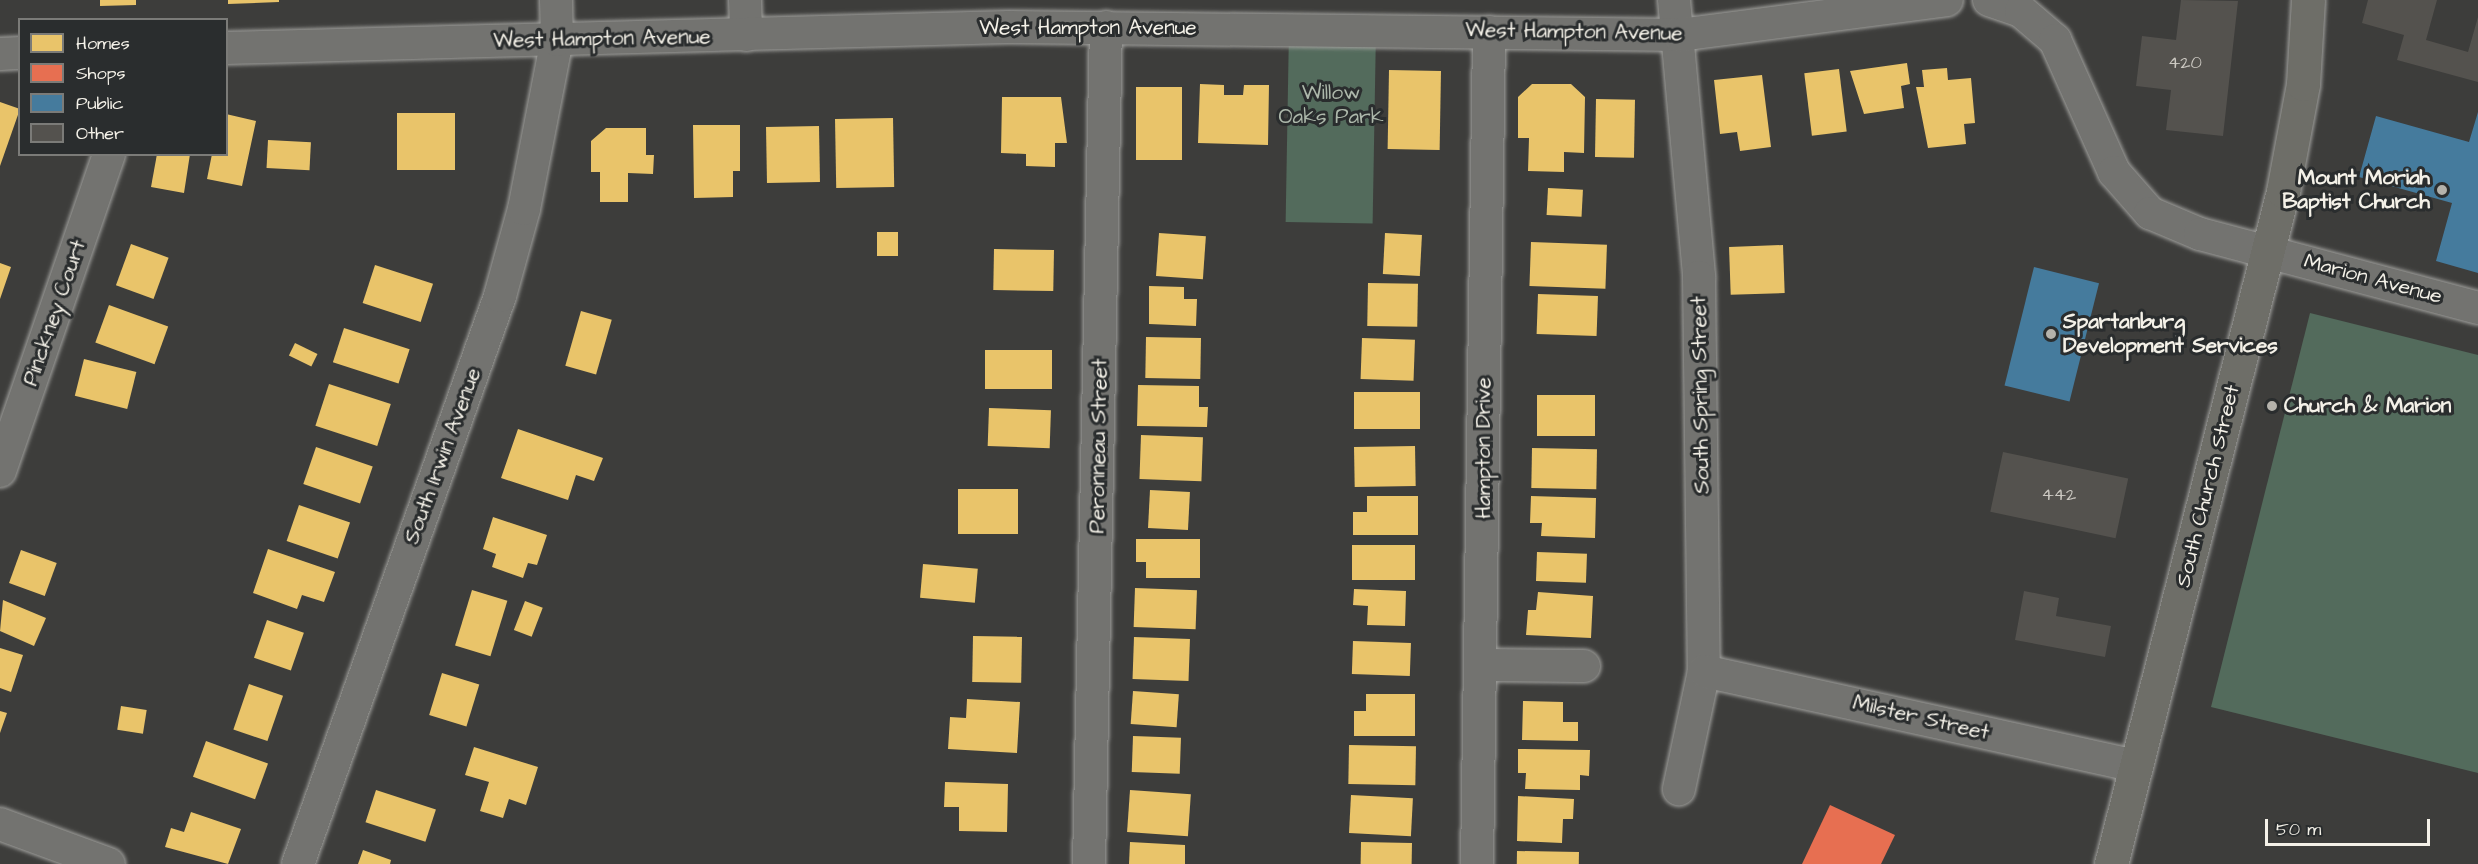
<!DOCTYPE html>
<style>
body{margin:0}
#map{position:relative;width:2478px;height:864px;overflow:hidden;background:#3d3d3b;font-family:"Architects Daughter",sans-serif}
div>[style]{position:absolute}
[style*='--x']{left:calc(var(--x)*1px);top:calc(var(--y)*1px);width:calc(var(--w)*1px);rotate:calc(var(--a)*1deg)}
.green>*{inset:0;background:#536b5c;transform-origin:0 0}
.homes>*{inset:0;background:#e9c46a;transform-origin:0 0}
.shops>*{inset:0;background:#e76f51}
.public>*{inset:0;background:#457b9d;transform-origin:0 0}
.building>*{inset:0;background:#54524e;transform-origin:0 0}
.roads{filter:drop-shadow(0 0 2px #9f9f9c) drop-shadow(0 0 2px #9f9f9c)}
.minor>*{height:32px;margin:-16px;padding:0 16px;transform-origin:16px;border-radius:16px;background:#737370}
.major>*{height:33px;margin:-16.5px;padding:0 16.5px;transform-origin:16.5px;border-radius:16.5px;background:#6e6e68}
.dots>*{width:16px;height:16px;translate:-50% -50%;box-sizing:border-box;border:3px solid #2a2d2e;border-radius:50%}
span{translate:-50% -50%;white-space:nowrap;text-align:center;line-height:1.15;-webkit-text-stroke:6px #2a2d2e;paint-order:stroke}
.number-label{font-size:18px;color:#ccc9c2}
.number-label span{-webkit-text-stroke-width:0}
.street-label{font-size:21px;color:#f4f1e8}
.park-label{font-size:21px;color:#adb8ab}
.poi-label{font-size:21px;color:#f4f1e8;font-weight:700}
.right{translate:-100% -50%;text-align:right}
.left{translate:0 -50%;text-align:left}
.legend{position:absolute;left:18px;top:18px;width:210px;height:138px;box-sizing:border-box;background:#2a2d2e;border:2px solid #7b7b78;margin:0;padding:8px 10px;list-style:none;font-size:18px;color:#f4f1e8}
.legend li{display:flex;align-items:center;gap:12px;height:30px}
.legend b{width:30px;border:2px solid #7b7b78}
.scale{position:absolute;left:2265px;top:819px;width:165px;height:27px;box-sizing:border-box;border:3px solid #f4f1e8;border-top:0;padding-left:8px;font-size:18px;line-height:21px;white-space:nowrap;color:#f4f1e8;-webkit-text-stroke:4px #2a2d2e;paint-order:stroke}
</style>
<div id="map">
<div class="green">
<i style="left:1289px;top:29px;width:87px;height:193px;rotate:1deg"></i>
<i style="clip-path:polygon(2310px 313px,2478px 355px,2478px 773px,2211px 707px)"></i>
</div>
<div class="homes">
<i style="clip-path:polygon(100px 0,136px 0,136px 5px,100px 6px)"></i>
<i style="clip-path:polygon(228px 0,279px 0,279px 2px,228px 4px)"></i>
<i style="clip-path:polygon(1907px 63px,1910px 84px,1901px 86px,1904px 108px,1864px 114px,1850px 71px)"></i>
<i style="clip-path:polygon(1947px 68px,1948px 80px,1971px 78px,1975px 123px,1964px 124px,1966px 144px,1928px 148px,1916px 87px,1924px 87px,1922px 70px)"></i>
<i style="left:1839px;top:69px;width:63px;height:35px;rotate:83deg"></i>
<i style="left:1389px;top:70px;width:52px;height:79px;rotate:1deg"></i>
<i style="clip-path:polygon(1762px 75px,1771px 147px,1740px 151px,1737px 132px,1720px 134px,1714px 80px)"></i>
<i style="clip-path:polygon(1200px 84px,1224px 85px,1224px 95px,1243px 95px,1244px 85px,1269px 85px,1268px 145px,1198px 143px)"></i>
<i style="clip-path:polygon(1532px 84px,1571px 84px,1585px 97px,1584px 153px,1564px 152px,1564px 172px,1528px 171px,1529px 138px,1518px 138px,1518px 97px)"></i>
<i style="left:1136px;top:87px;width:46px;height:73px"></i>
<i style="clip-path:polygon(1002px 97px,1061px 97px,1067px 143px,1055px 143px,1055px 167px,1026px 166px,1026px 154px,1001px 153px)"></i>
<i style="left:1596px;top:99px;width:39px;height:58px;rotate:1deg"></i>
<i style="clip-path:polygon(0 102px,20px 109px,0 166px)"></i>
<i style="left:455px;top:113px;width:57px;height:58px;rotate:90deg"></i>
<i style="clip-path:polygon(226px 114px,256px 121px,242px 186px,207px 179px,212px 154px,226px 154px)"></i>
<i style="left:893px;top:118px;width:69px;height:58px;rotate:89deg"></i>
<i style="clip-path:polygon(693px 125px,740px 125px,740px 171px,733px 171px,733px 197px,694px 198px)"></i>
<i style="left:819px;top:126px;width:56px;height:53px;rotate:89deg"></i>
<i style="clip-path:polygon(606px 128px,646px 128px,646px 155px,654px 155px,653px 174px,628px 173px,628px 202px,600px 202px,600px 172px,591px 172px,591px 141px)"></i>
<i style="left:268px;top:140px;width:43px;height:28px;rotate:3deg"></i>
<i style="clip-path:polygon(157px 154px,190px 154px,184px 193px,151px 187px)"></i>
<i style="left:1548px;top:188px;width:35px;height:27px;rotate:3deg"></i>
<i style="left:877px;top:232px;width:21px;height:24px"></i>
<i style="left:1159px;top:233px;width:47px;height:43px;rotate:4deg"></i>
<i style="left:1385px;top:233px;width:37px;height:41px;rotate:3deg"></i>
<i style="left:1531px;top:242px;width:76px;height:44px;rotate:2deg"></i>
<i style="left:131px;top:244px;width:40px;height:44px;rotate:20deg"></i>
<i style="left:1783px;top:245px;width:48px;height:54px;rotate:88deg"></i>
<i style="left:994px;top:249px;width:60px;height:41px;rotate:1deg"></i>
<i style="clip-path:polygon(0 263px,11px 267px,0 299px)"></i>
<i style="left:375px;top:265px;width:61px;height:40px;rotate:18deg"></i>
<i style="left:1368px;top:283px;width:50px;height:43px;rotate:1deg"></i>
<i style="clip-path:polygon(1149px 286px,1184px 287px,1184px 299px,1197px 299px,1196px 326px,1149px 324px)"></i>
<i style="left:1538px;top:294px;width:60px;height:40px;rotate:2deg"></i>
<i style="left:109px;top:305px;width:63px;height:40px;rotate:20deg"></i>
<i style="left:581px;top:311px;width:32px;height:57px;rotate:16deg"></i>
<i style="left:344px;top:328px;width:69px;height:36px;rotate:18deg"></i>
<i style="left:1146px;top:337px;width:55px;height:41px;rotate:1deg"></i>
<i style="left:1362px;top:338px;width:53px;height:41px;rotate:2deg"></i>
<i style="left:295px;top:343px;width:25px;height:14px;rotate:26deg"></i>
<i style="left:985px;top:350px;width:67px;height:39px"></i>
<i style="left:84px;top:359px;width:54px;height:38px;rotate:14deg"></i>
<i style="left:329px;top:384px;width:65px;height:44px;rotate:18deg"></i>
<i style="clip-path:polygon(1138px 385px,1199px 386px,1199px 407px,1208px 407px,1207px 427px,1137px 426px)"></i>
<i style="left:1354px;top:392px;width:66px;height:37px"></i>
<i style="left:1537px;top:395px;width:58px;height:41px"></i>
<i style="left:989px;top:408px;width:62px;height:38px;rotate:2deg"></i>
<i style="clip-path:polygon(518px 429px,603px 458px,594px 481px,576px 475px,568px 500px,501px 478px)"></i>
<i style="left:1141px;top:435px;width:62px;height:44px;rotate:2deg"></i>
<i style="left:1415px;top:446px;width:40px;height:61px;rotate:89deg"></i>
<i style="left:316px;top:447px;width:60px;height:39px;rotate:19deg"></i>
<i style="left:1532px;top:448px;width:65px;height:40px;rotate:1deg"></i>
<i style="left:958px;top:489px;width:60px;height:45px"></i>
<i style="left:1150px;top:490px;width:40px;height:38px;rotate:3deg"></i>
<i style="clip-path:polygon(1367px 496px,1418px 496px,1418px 535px,1353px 535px,1353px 512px,1367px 512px)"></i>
<i style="clip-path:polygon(1531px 496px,1596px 498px,1595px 538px,1541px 536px,1542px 523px,1530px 523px)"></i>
<i style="left:299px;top:505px;width:54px;height:38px;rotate:19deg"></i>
<i style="clip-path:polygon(493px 517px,547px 535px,537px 565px,528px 563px,523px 578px,492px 567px,496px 554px,483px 549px)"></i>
<i style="clip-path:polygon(1136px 539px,1200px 539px,1200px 578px,1146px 578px,1146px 562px,1136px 562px)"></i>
<i style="left:1352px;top:545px;width:63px;height:35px"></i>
<i style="clip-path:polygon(268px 549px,335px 572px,324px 602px,302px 595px,297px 609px,253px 593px)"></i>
<i style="left:21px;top:550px;width:38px;height:35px;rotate:20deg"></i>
<i style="left:1537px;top:552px;width:50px;height:29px;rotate:2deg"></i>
<i style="left:923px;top:564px;width:55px;height:34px;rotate:5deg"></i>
<i style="left:1135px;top:588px;width:62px;height:39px;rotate:2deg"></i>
<i style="clip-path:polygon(1354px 589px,1406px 591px,1405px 626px,1367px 625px,1368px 606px,1353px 605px)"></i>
<i style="left:472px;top:590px;width:37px;height:58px;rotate:17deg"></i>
<i style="clip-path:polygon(1538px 592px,1593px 596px,1591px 638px,1526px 635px,1528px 610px,1536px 610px)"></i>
<i style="clip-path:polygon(3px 600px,46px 618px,34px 646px,0 631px)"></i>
<i style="left:525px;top:601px;width:19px;height:31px;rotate:21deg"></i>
<i style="left:267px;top:620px;width:39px;height:40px;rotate:19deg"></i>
<i style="left:973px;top:636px;width:49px;height:46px;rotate:1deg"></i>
<i style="left:1134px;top:637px;width:56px;height:42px;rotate:2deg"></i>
<i style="left:1353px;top:641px;width:58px;height:33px;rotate:2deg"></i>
<i style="clip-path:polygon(0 648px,23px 655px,11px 692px,0 688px)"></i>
<i style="left:442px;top:673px;width:39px;height:44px;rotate:17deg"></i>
<i style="left:249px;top:684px;width:36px;height:48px;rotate:19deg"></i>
<i style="left:1133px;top:691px;width:46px;height:33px;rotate:4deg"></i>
<i style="clip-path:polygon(1366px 694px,1415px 694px,1415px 736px,1354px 736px,1354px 711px,1366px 711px)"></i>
<i style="clip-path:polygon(967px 699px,1020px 702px,1017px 753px,948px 749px,950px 717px,966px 718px)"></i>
<i style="clip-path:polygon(1523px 701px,1563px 702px,1563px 722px,1578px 722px,1578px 741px,1522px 740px)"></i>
<i style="left:121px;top:706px;width:26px;height:24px;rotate:9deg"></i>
<i style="clip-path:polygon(0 711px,7px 713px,0 733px)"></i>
<i style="left:1133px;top:736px;width:48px;height:36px;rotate:2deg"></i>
<i style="left:206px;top:741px;width:66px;height:38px;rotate:20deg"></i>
<i style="left:1349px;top:745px;width:67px;height:39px;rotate:1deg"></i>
<i style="clip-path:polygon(474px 747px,538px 767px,526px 805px,509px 799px,503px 818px,480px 811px,489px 782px,465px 775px)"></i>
<i style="clip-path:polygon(1518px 749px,1590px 750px,1589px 776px,1580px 775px,1580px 790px,1525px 789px,1526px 773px,1518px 773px)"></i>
<i style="clip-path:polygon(945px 782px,1008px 784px,1007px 832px,959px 831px,959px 807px,944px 807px)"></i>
<i style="left:376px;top:790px;width:63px;height:34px;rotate:18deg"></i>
<i style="left:1130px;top:790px;width:61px;height:42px;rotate:4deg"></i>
<i style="left:1351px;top:795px;width:62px;height:38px;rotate:3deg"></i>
<i style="clip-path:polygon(1518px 796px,1574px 799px,1573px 819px,1563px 819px,1562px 843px,1517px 841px)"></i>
<i style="clip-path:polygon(191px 812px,241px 829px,228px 864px,165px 847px,171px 828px,184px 832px)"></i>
<i style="clip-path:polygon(1130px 842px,1185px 845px,1185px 864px,1129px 864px)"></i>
<i style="left:1361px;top:842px;width:51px;height:22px;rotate:1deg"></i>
<i style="clip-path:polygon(363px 850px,391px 860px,390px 864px,358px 864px)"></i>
<i style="left:1517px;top:851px;width:62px;height:13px;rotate:1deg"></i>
</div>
<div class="shops">
<i style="clip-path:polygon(1830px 805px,1895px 835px,1881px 864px,1802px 864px)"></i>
</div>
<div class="public">
<i style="clip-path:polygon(2478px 112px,2478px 273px,2436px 261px,2452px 203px,2359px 177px,2376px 116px,2469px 142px)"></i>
<i style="left:2034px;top:267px;width:67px;height:122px;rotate:14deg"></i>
</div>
<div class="building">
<i style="clip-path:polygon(2181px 0,2238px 1px,2223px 136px,2166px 130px,2171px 90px,2136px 86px,2142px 36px,2176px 40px)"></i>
<i style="clip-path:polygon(2368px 0,2437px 0,2426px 40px,2468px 52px,2478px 17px,2478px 82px,2397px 60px,2404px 35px,2362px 23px)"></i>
<i style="left:2003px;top:452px;width:128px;height:61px;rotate:12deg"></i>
<i style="clip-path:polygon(2024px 591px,2059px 598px,2056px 616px,2111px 626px,2105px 657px,2015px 640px)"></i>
</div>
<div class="roads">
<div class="minor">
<i style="--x:745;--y:0;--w:35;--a:88"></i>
<i style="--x:1674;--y:0;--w:278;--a:84.8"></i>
<i style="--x:1699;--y:277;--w:394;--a:89.3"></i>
<i style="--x:1704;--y:671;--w:121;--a:102"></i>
<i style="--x:1989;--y:0;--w:34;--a:19"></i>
<i style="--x:2021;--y:11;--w:45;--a:40.5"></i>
<i style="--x:2055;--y:40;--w:145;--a:65.9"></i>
<i style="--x:2114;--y:172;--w:55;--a:48.7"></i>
<i style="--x:2150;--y:213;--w:54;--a:22.8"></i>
<i style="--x:2200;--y:234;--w:288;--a:14.9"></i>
<i style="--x:226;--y:48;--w:783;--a:-1.54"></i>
<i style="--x:1009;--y:27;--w:670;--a:0.68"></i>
<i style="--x:1679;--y:35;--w:270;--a:-7.4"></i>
<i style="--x:0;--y:54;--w:20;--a:-3"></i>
<i style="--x:0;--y:471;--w:335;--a:-71"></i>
<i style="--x:1482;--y:665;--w:102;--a:0.6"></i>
<i style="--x:1704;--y:671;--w:443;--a:12.4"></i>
<i style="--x:0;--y:824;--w:116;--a:20.2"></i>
<i style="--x:298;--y:864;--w:603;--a:-70.42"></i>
<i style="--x:500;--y:296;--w:90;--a:-74.6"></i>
<i style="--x:524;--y:209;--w:172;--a:-79"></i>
<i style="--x:557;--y:40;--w:40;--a:-91.4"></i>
<i style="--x:1089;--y:864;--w:837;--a:-88.84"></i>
<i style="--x:1477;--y:864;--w:832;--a:-89.17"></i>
</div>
<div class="major">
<i style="--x:2111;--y:864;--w:695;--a:-75.66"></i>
<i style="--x:2283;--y:191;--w:109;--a:-79.4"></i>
<i style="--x:2303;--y:84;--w:84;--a:-86.6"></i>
</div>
</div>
<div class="dots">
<i style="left:2442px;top:190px;background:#b4b2ab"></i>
<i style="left:2051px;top:334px;background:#b4b2ab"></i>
<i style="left:2272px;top:406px;background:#b4b2ab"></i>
</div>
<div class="number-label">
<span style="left:2185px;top:63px">420</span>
<span style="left:2059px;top:495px">442</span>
</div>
<div class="street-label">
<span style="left:1088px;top:28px">West Hampton Avenue</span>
<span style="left:1574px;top:32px;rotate:1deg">West Hampton Avenue</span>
<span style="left:602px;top:39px;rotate:-1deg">West Hampton Avenue</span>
<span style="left:2373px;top:279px;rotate:15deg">Marion Avenue</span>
<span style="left:55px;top:313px;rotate:-71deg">Pinckney Court</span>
<span style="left:1701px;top:395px;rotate:-91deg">South Spring Street</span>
<span style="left:1099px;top:446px;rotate:-89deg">Peronneau Street</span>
<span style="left:1484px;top:448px;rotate:-90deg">Hampton Drive</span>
<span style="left:443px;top:456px;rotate:-70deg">South Irwin Avenue</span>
<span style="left:2208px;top:486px;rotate:-76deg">South Church Street</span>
<span style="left:1921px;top:718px;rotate:13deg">Milster Street</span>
</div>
<div class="park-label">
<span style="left:1331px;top:105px">Willow<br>Oaks Park</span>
</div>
<div class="poi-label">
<span class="right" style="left:2430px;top:190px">Mount Moriah<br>Baptist Church</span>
<span class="left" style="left:2063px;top:334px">Spartanburg<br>Development Services</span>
<span class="left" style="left:2284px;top:406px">Church &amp; Marion</span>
</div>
<ul class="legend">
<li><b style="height:16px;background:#e9c46a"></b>Homes</li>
<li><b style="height:16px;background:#e76f51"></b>Shops</li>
<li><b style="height:16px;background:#457b9d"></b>Public</li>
<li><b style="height:16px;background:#54524e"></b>Other</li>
</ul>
<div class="scale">50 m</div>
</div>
